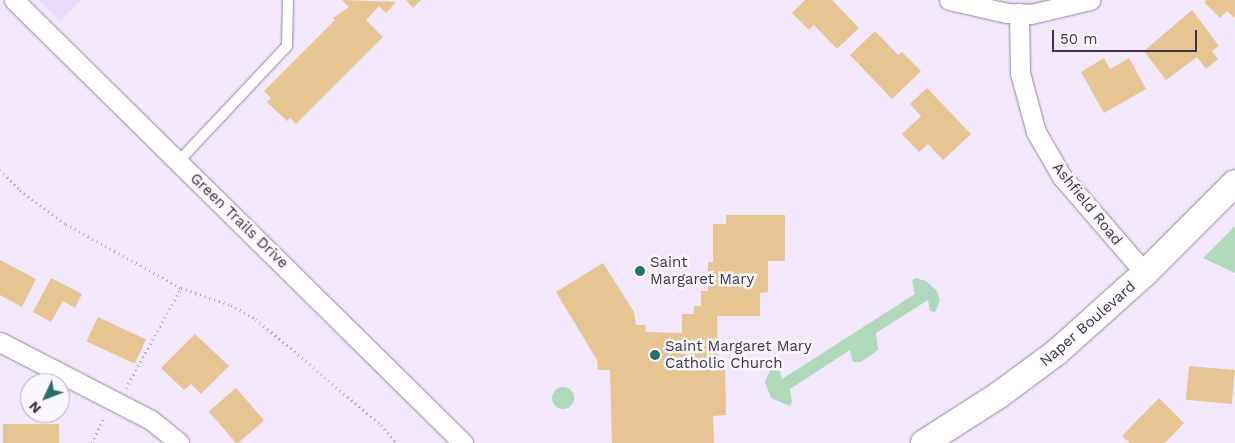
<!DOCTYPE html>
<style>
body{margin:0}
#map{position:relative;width:1235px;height:443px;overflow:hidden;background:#f2e7fb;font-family:"Work Sans",sans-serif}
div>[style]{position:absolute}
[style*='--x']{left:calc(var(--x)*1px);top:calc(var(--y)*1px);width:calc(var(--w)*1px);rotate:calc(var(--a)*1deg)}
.built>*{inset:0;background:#ecdafa}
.green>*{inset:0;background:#b0d8ba}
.round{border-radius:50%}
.building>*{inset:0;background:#e6c592;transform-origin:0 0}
.path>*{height:3px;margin-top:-1.5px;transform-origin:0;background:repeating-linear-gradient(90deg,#aea5b6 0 1px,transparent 0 5px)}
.roads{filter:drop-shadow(0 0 1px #9483a1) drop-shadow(0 0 1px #9483a1)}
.lane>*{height:10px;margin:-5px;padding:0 5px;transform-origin:5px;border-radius:5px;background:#fff}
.street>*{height:19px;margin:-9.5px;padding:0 9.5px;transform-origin:9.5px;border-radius:9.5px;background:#fff}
.secondary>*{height:26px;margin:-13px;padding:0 13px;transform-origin:13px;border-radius:13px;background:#fff}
.dots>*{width:14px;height:14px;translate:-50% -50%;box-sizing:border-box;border:2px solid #fbf7fe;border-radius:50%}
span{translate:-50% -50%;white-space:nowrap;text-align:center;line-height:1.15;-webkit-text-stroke:5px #fbf7fe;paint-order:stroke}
.street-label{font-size:15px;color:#3d3642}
.poi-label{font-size:15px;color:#3d3642}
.left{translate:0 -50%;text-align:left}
.north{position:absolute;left:20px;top:373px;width:50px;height:50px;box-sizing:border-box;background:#fbf7fe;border:1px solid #afaab3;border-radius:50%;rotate:227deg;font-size:14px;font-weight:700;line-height:20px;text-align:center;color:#3d3642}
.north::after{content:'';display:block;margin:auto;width:18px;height:22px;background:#26706a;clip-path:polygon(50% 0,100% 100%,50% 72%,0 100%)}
.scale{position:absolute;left:1052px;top:30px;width:145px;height:22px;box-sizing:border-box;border:2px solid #3d3642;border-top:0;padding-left:6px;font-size:15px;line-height:18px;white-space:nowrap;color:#3d3642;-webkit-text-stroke:4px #fbf7fe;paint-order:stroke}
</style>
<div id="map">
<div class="built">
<i style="clip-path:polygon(39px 0,81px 0,60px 21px)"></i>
</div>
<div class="green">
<i style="clip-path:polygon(1235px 226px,1235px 273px,1203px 258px)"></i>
<i style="clip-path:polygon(915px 278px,926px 281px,937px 291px,940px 301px,935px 312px,930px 311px,928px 300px,876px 333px,878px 350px,861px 362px,853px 362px,850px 350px,790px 389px,792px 402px,790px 406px,771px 398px,765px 382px,772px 366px,779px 367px,782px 379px,915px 294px,912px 281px)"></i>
<i class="round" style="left:552px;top:387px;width:22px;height:22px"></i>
</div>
<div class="building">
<i style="clip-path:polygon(342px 0,396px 2px,386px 13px,379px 6px,366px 20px,383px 37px,296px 124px,290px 118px,287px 121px,267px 102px,271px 98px,264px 91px,335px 20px,333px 18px,349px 7px)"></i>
<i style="clip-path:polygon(406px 0,421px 0,413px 8px)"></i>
<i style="clip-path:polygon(805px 0,832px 0,859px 28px,837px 49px,814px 25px,809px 30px,792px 13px)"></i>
<i style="clip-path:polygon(1206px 0,1235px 0,1235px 18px,1227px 11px,1220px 18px,1204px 2px)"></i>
<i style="clip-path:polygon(1192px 10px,1219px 46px,1212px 51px,1218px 59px,1206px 69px,1197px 57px,1166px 80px,1144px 51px)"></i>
<i style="clip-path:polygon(875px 31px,898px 55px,902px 52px,921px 71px,892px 99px,850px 55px)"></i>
<i style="clip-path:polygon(1104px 58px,1110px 69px,1129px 58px,1146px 89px,1104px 113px,1081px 72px)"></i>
<i style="clip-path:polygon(927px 88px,971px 134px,943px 160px,928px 144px,919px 152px,902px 134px,921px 116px,910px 104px)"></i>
<i style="clip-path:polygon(726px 215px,785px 215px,785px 261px,768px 261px,768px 292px,760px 293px,760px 316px,717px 316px,718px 367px,725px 367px,726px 415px,713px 416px,714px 443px,612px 443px,610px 370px,598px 370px,597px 360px,556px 292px,603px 263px,634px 312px,636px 325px,645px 325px,646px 332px,682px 333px,682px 314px,694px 314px,694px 306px,701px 306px,701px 291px,708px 291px,708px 262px,713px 262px,713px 224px,726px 224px)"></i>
<i style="clip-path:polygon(0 260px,36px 279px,22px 307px,0 295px)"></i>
<i style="clip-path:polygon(51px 278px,82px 294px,75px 308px,63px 301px,51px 322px,33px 312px)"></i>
<i style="left:98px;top:317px;width:53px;height:27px;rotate:25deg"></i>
<i style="clip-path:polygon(195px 334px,229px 366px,201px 394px,191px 384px,184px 390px,161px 368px)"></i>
<i style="left:1189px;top:366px;width:46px;height:34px;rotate:5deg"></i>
<i style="left:236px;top:388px;width:43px;height:36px;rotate:49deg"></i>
<i style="clip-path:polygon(1159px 398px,1184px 423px,1165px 443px,1130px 443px,1122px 436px)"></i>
<i style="left:3px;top:424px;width:56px;height:19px"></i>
</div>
<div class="path">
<i style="--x:0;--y:170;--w:28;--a:45"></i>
<i style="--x:20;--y:190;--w:57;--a:36.5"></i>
<i style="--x:66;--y:224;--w:132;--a:29.1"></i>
<i style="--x:181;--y:288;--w:53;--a:18.8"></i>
<i style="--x:231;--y:305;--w:29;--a:29"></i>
<i style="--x:256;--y:319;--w:164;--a:40.3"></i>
<i style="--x:381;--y:425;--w:23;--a:50"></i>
<i style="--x:126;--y:388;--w:114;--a:-61.2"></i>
<i style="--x:92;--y:443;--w:29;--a:-65"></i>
</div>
<div class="roads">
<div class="lane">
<i style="--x:179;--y:161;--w:158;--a:-46.8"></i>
<i style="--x:287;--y:46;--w:46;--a:-88.8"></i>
</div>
<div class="street">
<i style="--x:14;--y:0;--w:631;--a:44.61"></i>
<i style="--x:949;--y:0;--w:59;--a:12.6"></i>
<i style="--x:1007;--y:13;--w:24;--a:2"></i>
<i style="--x:1031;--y:14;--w:61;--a:-13.3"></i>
<i style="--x:1019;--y:13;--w:60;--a:89"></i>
<i style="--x:1020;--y:73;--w:61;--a:74.8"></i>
<i style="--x:1036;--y:132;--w:52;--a:60"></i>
<i style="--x:1062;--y:177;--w:127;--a:49.2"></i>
<i style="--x:0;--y:342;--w:170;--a:27.3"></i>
<i style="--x:151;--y:420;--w:36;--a:39"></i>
</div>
<div class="secondary">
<i style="--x:924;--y:443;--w:89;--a:-32.6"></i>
<i style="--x:999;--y:395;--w:72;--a:-36.6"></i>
<i style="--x:1057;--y:352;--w:118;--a:-41.9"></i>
<i style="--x:1145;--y:273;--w:127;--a:-45"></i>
</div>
</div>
<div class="dots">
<i style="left:640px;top:271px;background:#26706a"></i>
<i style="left:655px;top:355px;background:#26706a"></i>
</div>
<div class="street-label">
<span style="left:1087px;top:204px;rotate:51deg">Ashfield Road</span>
<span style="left:239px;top:221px;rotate:44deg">Green Trails Drive</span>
<span style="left:1088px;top:324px;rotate:-41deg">Naper Boulevard</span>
</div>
<div class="poi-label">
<span class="left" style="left:650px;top:271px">Saint<br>Margaret Mary</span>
<span class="left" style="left:665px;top:355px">Saint Margaret Mary<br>Catholic Church</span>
</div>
<div class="north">N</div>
<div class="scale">50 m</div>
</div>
